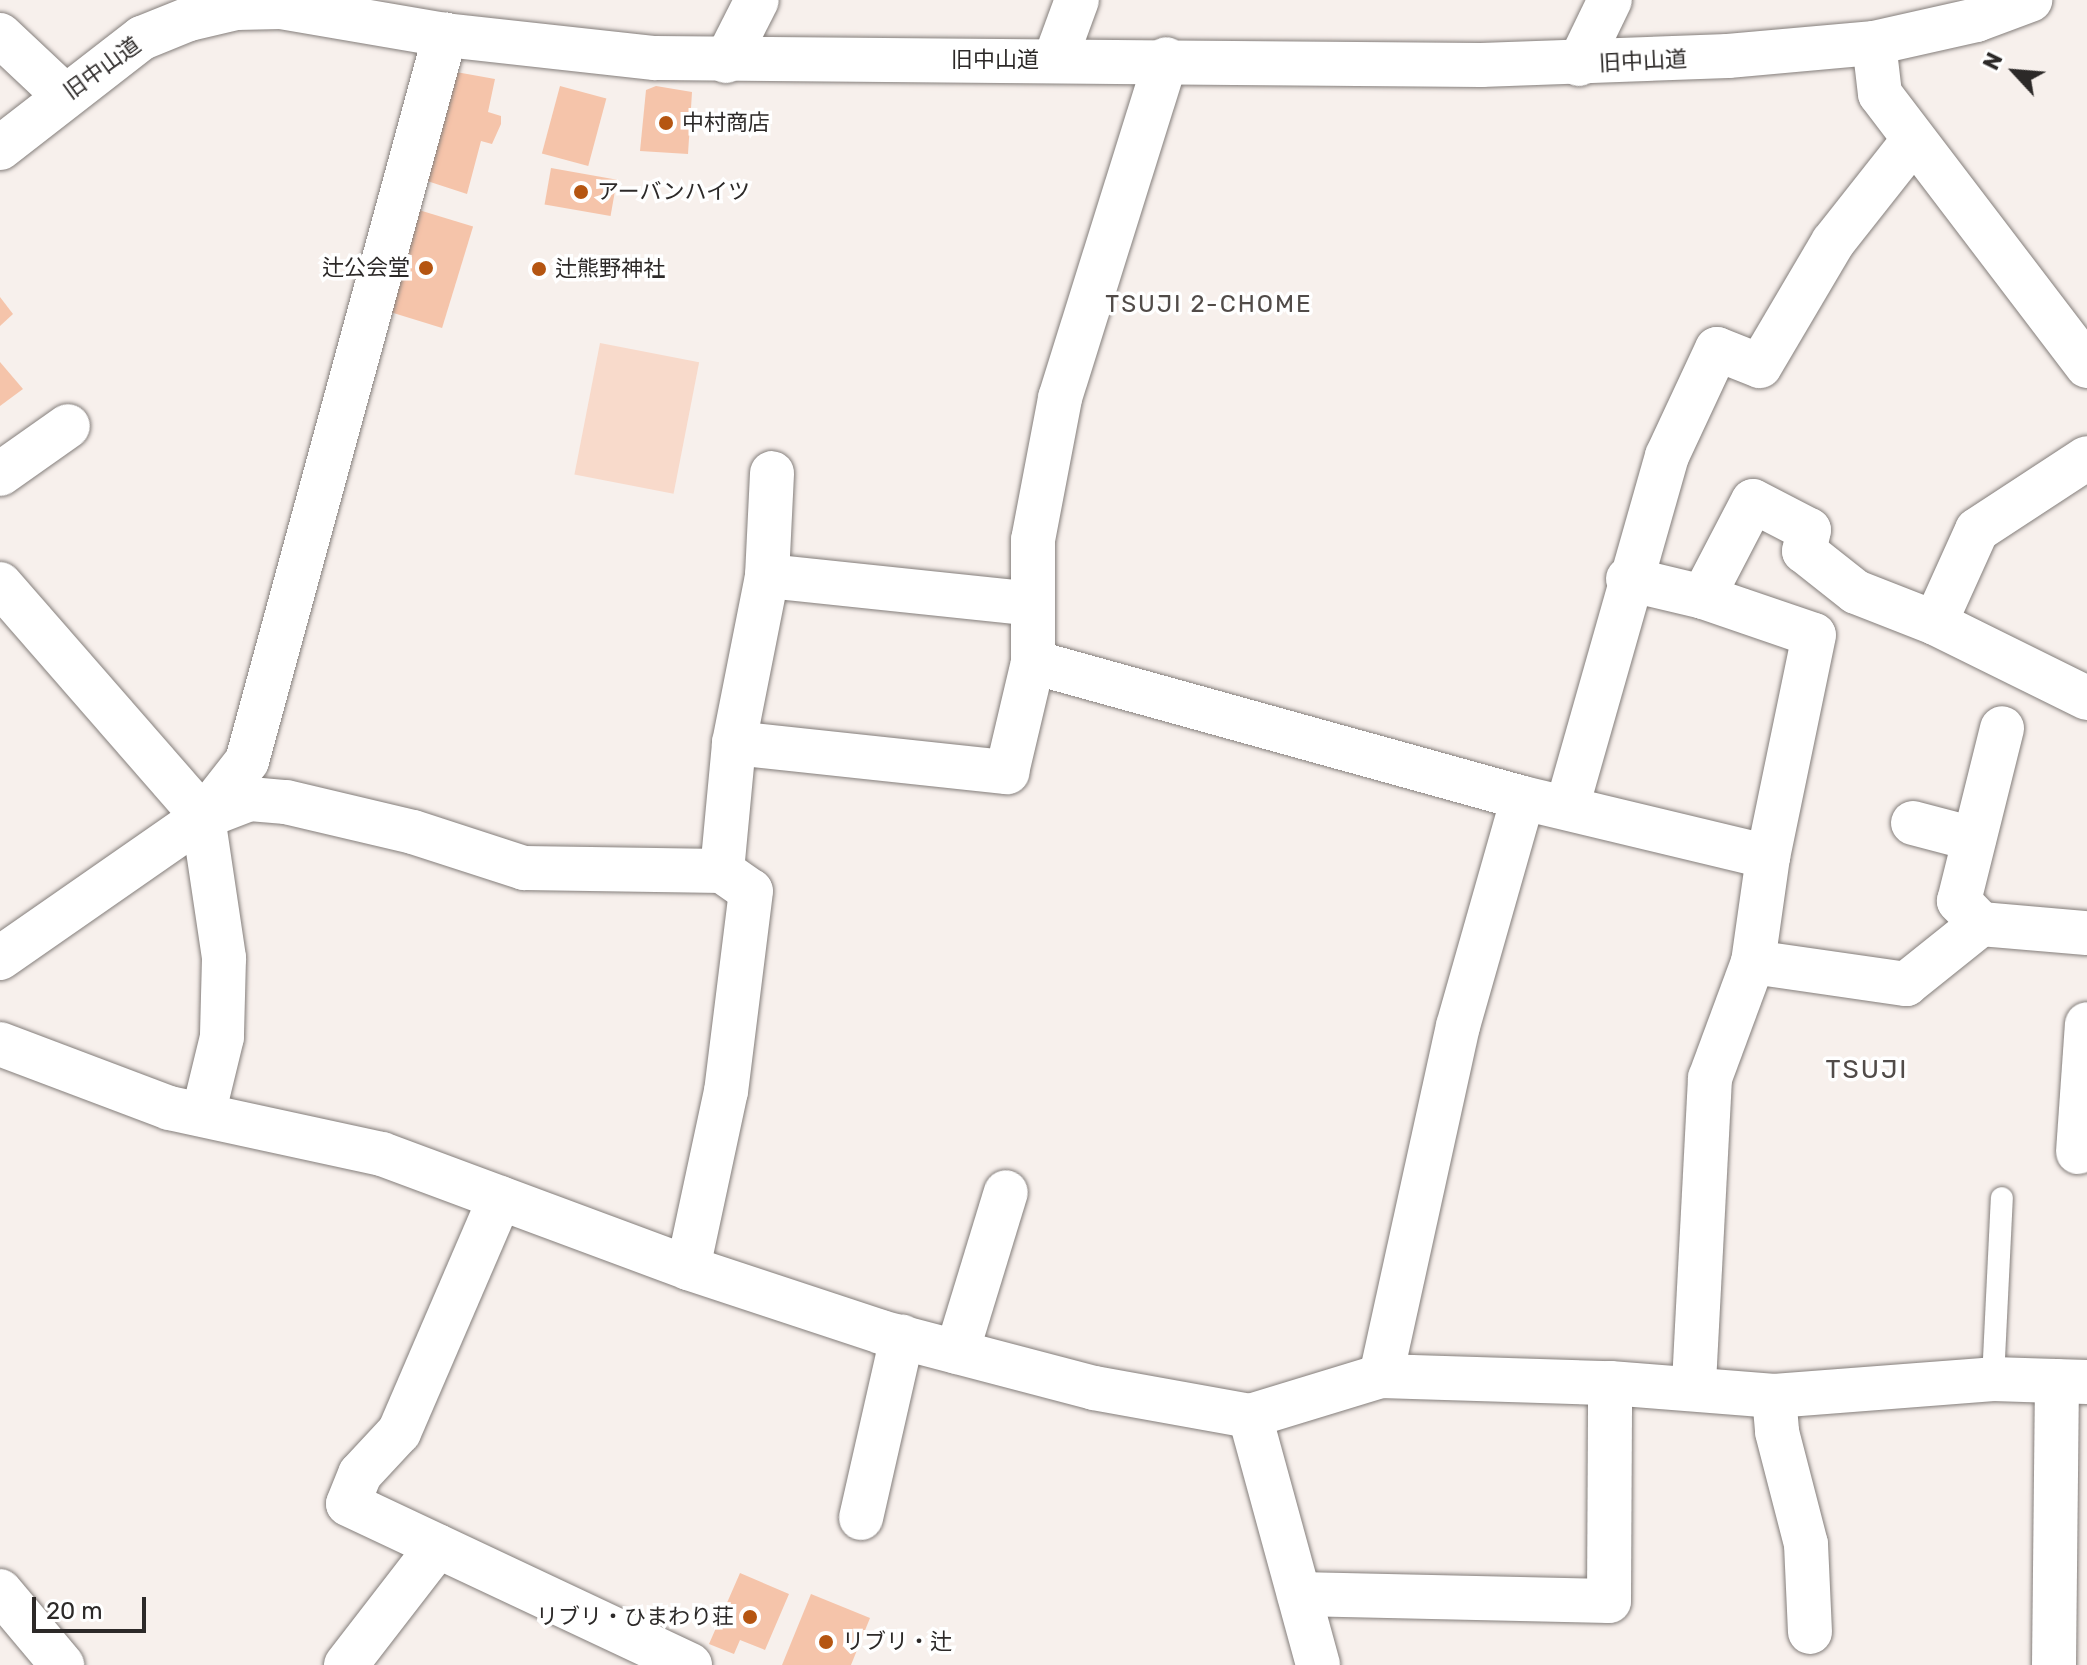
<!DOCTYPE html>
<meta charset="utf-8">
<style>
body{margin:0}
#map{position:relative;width:2087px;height:1665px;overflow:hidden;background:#f7f0ec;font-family:Rubik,"Noto Sans JP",sans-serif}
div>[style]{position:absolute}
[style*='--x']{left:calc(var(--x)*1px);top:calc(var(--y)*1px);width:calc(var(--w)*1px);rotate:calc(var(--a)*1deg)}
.green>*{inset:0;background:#f8dacb;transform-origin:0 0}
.building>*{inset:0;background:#f5c4aa;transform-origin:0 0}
.roads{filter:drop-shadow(0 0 2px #847e7b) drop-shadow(0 0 2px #847e7b)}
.lane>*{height:22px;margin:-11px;padding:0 11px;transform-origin:11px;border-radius:11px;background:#fff}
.street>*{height:44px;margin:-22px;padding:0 22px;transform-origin:22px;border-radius:22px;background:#fff}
.secondary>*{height:44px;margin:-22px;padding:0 22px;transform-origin:22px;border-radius:22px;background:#fff}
.dots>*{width:22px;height:22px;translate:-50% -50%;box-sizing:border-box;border:4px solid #fff;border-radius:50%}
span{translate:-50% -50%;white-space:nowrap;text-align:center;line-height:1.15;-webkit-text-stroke:7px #fff;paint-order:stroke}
.street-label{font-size:22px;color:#2c2928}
.poi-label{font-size:22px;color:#2c2928}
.left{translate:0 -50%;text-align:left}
.right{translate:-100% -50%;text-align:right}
.neighbourhood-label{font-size:24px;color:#514b48;letter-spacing:2px}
.quarter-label{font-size:26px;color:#514b48;letter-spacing:2px}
.north{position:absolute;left:1975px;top:32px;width:80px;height:80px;-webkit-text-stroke:6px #fff;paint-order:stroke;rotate:296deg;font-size:22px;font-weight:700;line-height:32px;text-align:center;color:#2c2928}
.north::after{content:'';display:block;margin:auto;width:28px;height:36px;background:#2c2928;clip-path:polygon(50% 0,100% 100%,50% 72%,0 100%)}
.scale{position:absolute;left:32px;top:1597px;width:114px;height:36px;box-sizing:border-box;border:4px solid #2c2928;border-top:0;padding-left:10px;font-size:24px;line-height:28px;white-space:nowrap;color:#2c2928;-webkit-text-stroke:6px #fff;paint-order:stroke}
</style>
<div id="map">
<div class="green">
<i style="left:600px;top:343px;width:101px;height:134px;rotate:11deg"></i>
</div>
<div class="building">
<i style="clip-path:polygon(445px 70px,495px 79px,488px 112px,501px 116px,501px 124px,492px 144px,481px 141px,467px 194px,418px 178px)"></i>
<i style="left:560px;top:86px;width:48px;height:70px;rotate:15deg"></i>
<i style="clip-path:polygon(656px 86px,692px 92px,688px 154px,640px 151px,646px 90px)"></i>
<i style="left:551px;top:168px;width:67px;height:37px;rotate:10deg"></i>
<i style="left:409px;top:207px;width:67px;height:106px;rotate:17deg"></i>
<i style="clip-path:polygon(0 297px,13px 314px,0 326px)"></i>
<i style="clip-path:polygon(0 362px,23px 389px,0 406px)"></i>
<i style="clip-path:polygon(740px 1573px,789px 1594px,765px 1650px,740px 1640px,734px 1654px,709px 1644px)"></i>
<i style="clip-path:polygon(811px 1594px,870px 1618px,851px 1665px,782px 1665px)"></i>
</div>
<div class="roads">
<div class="lane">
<i style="--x:1993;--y:1379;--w:181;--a:-87.2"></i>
</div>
<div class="street">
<i style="--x:0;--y:35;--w:88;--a:43.2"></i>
<i style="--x:1874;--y:43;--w:51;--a:83.3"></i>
<i style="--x:1880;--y:94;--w:342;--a:52.7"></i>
<i style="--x:1055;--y:60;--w:64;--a:-69.9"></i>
<i style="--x:726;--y:61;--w:68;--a:-63.1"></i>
<i style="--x:1579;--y:64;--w:71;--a:-64.2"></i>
<i style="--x:0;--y:474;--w:83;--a:-35.2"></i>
<i style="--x:767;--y:576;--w:267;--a:6"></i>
<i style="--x:1628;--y:579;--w:77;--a:13.5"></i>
<i style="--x:1703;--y:597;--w:117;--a:18.9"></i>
<i style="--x:1814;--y:635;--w:227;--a:101.7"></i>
<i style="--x:1768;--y:857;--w:106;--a:98.1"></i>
<i style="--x:1753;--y:962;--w:124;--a:110.3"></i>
<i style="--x:1710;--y:1078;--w:310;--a:93"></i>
<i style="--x:0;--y:584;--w:309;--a:48.9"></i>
<i style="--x:203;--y:817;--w:143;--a:81.5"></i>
<i style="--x:224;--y:958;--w:79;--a:91.5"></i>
<i style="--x:222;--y:1037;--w:80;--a:103.7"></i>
<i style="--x:1703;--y:597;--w:108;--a:-62.5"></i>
<i style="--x:1753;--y:501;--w:63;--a:27.4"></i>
<i style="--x:1809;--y:530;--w:22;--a:103"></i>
<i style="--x:1804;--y:551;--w:66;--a:38.3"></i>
<i style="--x:1856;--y:592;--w:85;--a:21.4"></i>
<i style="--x:1935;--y:623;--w:169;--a:26.3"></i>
<i style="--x:1935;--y:623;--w:102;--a:-65.7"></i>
<i style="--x:1977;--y:530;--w:131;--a:-33.2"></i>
<i style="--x:1033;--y:662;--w:509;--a:15.51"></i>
<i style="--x:1523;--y:798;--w:252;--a:13.5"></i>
<i style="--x:734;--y:743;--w:275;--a:6.1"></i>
<i style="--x:1007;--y:772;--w:113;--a:-76.7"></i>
<i style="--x:1033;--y:662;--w:122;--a:-90"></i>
<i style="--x:1033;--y:540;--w:145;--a:-79.2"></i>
<i style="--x:1060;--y:398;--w:355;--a:-72.6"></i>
<i style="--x:1567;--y:807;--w:365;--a:-74.1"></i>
<i style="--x:1667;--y:456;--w:118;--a:-65"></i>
<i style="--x:1717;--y:349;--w:46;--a:21.6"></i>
<i style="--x:1760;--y:366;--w:144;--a:-59.5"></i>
<i style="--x:1833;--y:242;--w:127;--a:-51.7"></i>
<i style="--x:203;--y:817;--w:71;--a:-51.8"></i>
<i style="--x:247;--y:761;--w:753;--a:-74.74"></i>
<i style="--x:1913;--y:823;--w:63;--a:14.7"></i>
<i style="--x:722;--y:871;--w:129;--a:-84.6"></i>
<i style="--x:734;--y:743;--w:170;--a:-78.8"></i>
<i style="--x:767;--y:576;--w:103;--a:-87.2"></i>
<i style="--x:1981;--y:924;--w:32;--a:-134"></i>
<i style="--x:1959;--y:901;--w:178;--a:-76"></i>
<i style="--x:0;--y:958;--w:247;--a:-34.8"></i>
<i style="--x:203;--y:817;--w:50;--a:-21"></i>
<i style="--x:250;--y:799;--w:36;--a:5"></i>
<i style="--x:286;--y:802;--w:130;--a:13.3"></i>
<i style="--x:413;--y:832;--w:117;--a:18"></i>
<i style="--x:524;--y:868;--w:198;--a:0.9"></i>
<i style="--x:722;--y:871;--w:35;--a:35"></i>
<i style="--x:751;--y:891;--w:202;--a:97.1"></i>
<i style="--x:726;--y:1091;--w:181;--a:102.1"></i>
<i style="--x:1753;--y:962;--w:155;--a:8.2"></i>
<i style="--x:1906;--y:984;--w:96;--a:-38.7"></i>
<i style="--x:1981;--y:924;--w:106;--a:4.9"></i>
<i style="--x:0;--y:1044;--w:181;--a:20.7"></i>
<i style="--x:169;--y:1108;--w:218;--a:12.2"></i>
<i style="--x:382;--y:1154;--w:327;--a:20.4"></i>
<i style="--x:688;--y:1268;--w:203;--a:18.3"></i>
<i style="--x:881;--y:1332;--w:220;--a:14.7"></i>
<i style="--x:1094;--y:1388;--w:158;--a:10.2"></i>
<i style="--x:1250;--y:1416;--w:137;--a:-17"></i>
<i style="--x:1381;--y:1376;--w:229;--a:1.8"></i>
<i style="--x:1610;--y:1383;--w:165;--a:4.5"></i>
<i style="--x:1774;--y:1396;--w:220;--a:-4.4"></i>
<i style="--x:1993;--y:1379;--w:94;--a:1.8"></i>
<i style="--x:2078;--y:1152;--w:128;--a:-86"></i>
<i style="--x:500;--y:1198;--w:255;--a:113.3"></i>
<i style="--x:399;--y:1432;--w:57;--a:132.9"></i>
<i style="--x:360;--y:1474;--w:32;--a:112"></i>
<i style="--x:348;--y:1504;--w:378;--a:25.2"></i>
<i style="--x:957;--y:1352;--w:167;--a:-73"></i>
<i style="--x:1381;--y:1376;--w:358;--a:-77.6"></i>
<i style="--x:1458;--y:1026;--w:237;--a:-74.1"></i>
<i style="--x:1774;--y:1396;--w:36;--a:85"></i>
<i style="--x:1777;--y:1432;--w:116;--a:75.5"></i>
<i style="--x:1806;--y:1544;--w:88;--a:87.4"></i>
<i style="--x:1250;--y:1416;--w:258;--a:74.7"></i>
<i style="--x:861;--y:1518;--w:186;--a:-77.2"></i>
<i style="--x:1299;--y:1594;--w:310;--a:1.3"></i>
<i style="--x:1609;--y:1601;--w:218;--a:-89.7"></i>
<i style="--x:346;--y:1665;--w:150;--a:-52.3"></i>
<i style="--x:2054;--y:1665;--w:284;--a:-89.4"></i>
</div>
<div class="secondary">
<i style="--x:0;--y:148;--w:180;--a:-37.8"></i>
<i style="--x:142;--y:38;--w:51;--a:-22"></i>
<i style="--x:189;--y:19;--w:48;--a:-13.2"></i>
<i style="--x:236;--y:8;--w:45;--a:-1.3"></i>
<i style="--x:281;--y:7;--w:166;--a:9.7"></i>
<i style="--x:445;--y:35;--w:211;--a:6.3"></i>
<i style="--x:655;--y:58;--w:826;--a:0.49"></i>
<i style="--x:1481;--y:65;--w:247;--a:-2.1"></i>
<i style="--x:1728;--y:56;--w:147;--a:-5.1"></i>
<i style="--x:1874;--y:43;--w:105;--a:-12.7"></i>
<i style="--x:1976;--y:20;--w:58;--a:-20.3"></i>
<i style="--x:0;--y:1591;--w:97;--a:50"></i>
</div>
</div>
<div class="dots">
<i style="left:666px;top:123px;background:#b55511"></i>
<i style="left:581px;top:192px;background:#b55511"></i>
<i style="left:426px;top:268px;background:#b55511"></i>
<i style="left:539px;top:269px;background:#b55511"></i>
<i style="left:750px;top:1617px;background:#b55511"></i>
<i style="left:826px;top:1642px;background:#b55511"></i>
</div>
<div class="street-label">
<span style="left:995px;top:60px">旧中山道</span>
<span style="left:1643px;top:61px;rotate:-3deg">旧中山道</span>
<span style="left:102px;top:68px;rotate:-36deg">旧中山道</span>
</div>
<div class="poi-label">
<span class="left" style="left:682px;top:123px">中村商店</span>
<span class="left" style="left:597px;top:192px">アーバンハイツ</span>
<span class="right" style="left:410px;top:268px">辻公会堂</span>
<span class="left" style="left:555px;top:269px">辻熊野神社</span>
<span class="right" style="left:734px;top:1617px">リブリ・ひまわり荘</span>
<span class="left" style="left:842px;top:1642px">リブリ・辻</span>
</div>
<div class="neighbourhood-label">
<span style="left:1209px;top:305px">TSUJI 2-CHOME</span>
</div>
<div class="quarter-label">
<span style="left:1867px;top:1070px">TSUJI</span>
</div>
<div class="north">N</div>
<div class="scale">20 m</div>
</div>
